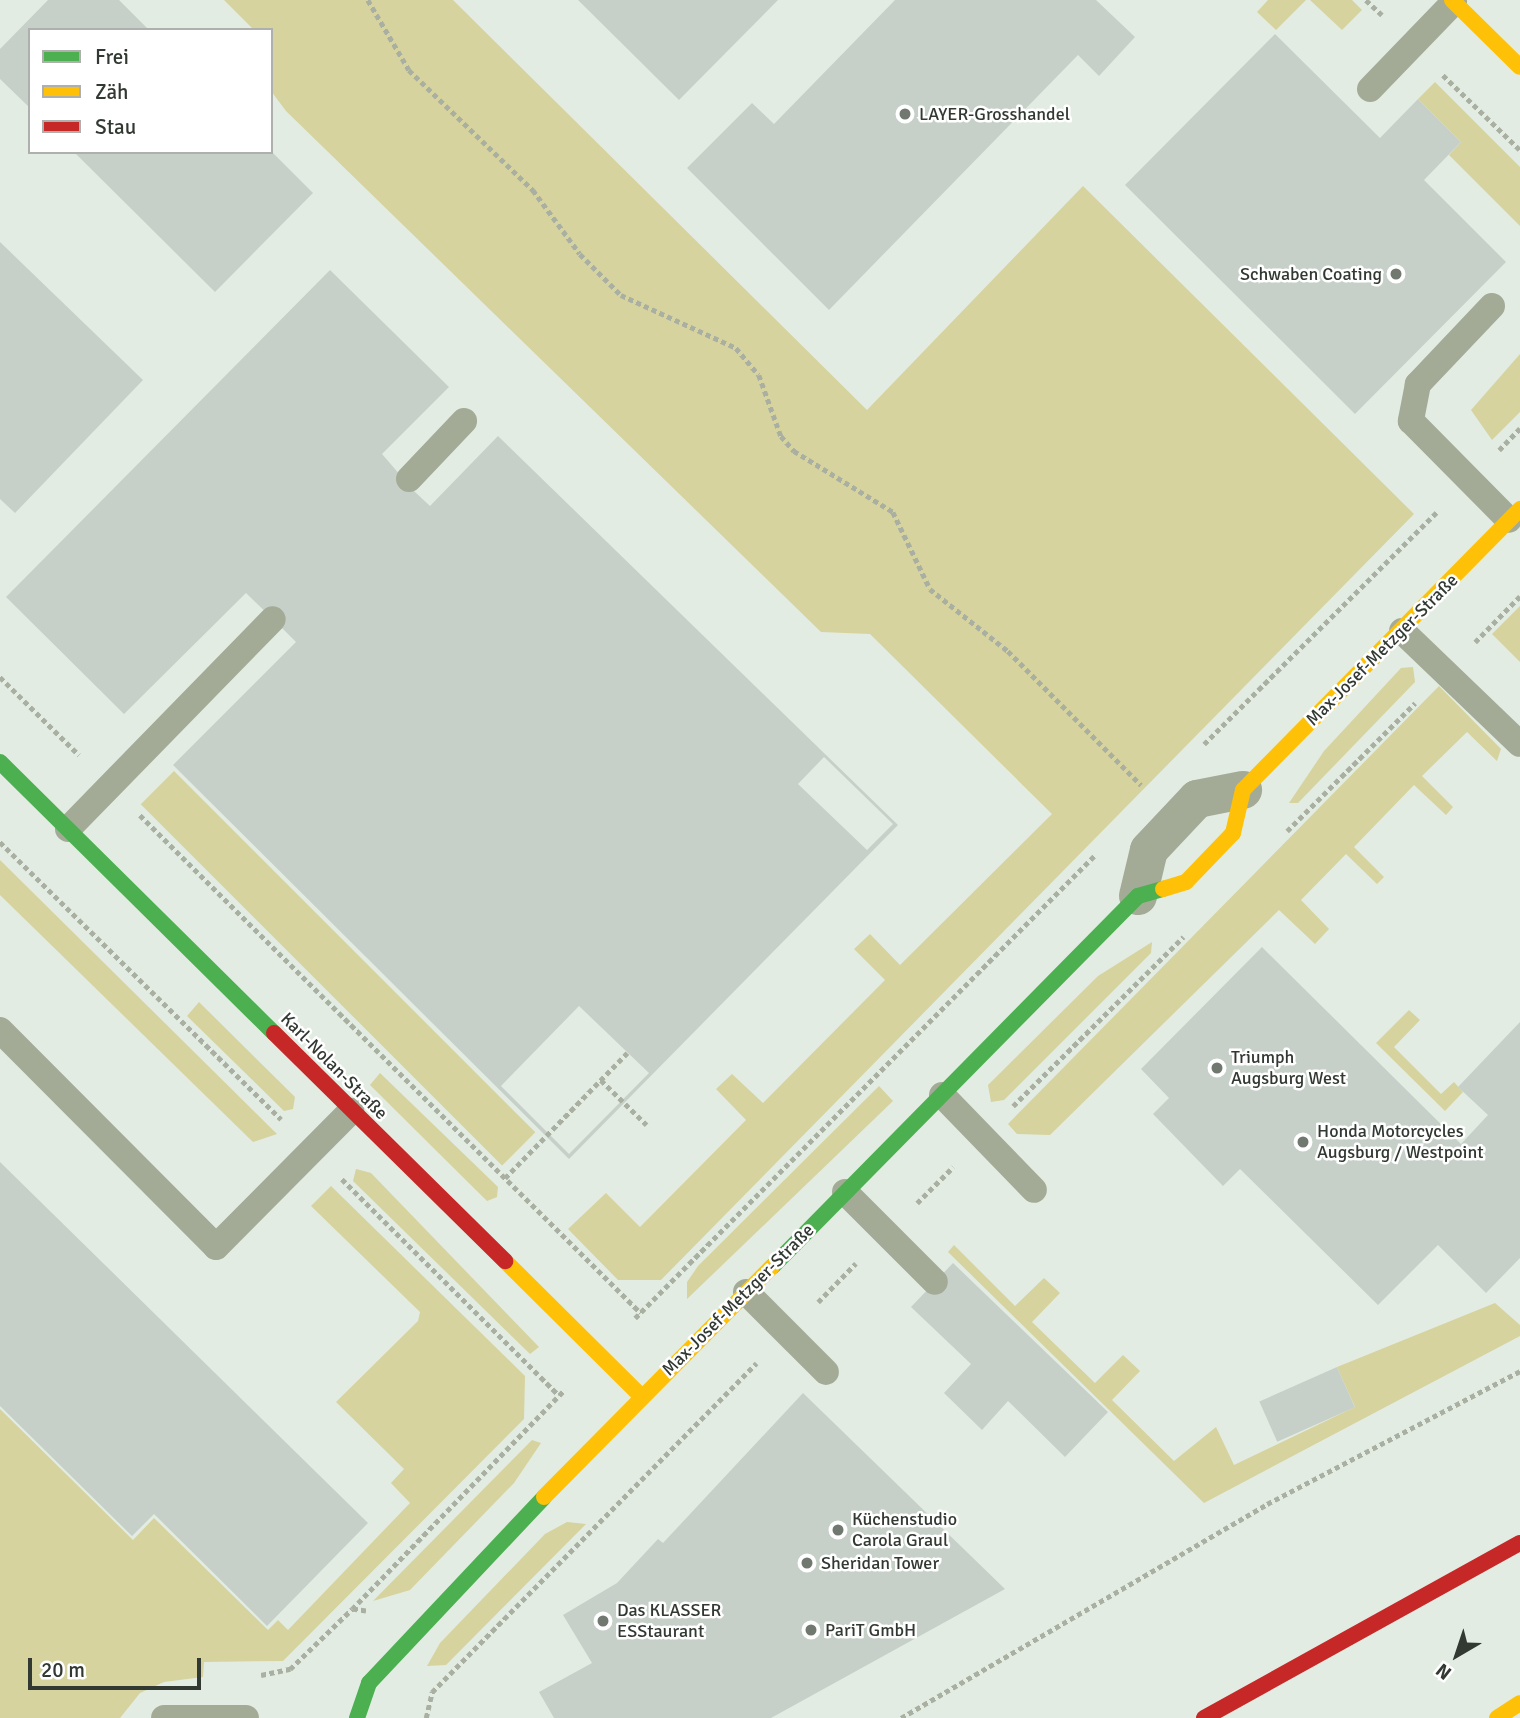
<!DOCTYPE html>
<meta charset="utf-8">
<style>
body{margin:0}
#map{position:relative;width:1520px;height:1718px;overflow:hidden;background:#e2ece2;font-family:Signika,sans-serif}
div>[style]{position:absolute}
.green>*{inset:0;background:#d6d39f;transform-origin:0 0}
.building>*{inset:0;background:#c6d0c9;transform-origin:0 0}
.path>*{height:4.5px;margin-top:-2.25px;transform-origin:0;background:repeating-linear-gradient(90deg,#a9afa1 0 5px,transparent 0 8.5px)}
.lane>*{height:26px;margin:-13px;padding:0 13px;transform-origin:13px;border-radius:13px;background:#a3aa96}
.street>*{height:38px;margin:-19px;padding:0 19px;transform-origin:19px;border-radius:19px;background:#a3aa96}
.fast>*{height:16px;margin:-8px;padding:0 8px;transform-origin:8px;border-radius:8px;background:#4caf50}
.slow>*{height:16px;margin:-8px;padding:0 8px;transform-origin:8px;border-radius:8px;background:#ffc107}
.jam>*{height:16px;margin:-8px;padding:0 8px;transform-origin:8px;border-radius:8px;background:#c62828}
.dots>*{width:19px;height:19px;translate:-50% -50%;box-sizing:border-box;border:4px solid #fff;border-radius:50%}
span{translate:-50% -50%;white-space:nowrap;text-align:center;line-height:1.15;-webkit-text-stroke:5px #fff;paint-order:stroke}
.poi-label{font-size:18px;color:#323932}
.left{translate:0 -50%;text-align:left}
.right{translate:-100% -50%;text-align:right}
.street-label{font-size:18px;color:#323932}
.legend{position:absolute;left:28px;top:28px;width:245px;height:126px;box-sizing:border-box;background:#fff;border:2px solid #adb0ad;margin:0;padding:9px 12px;list-style:none;font-size:21px;color:#323932}
.legend li{display:flex;align-items:center;gap:14px;height:35px}
.legend b{width:35px;border:2px solid #adb0ad}
.north{position:absolute;left:1422px;top:1620px;width:70px;height:70px;-webkit-text-stroke:5px #fff;paint-order:stroke;rotate:219deg;font-size:19px;font-weight:700;line-height:28px;text-align:center;color:#323932}
.north::after{content:'';display:block;margin:auto;width:24px;height:32px;background:#323932;clip-path:polygon(50% 0,100% 100%,50% 72%,0 100%)}
.scale{position:absolute;left:28px;top:1658px;width:173px;height:32px;box-sizing:border-box;border:4px solid #323932;border-top:0;padding-left:9px;font-size:21px;line-height:24px;white-space:nowrap;color:#323932;-webkit-text-stroke:5px #fff;paint-order:stroke}
</style>
<div id="map">
<div class="green">
<i style="clip-path:polygon(224px 0,453px 0,867px 410px,1083px 186px,1414px 514px,661px 1280px,618px 1280px,568px 1229px,606px 1193px,640px 1227px,746px 1120px,716px 1089px,732px 1074px,763px 1103px,885px 980px,854px 949px,870px 934px,900px 965px,1052px 814px,870px 634px,821px 632px,286px 111px,271px 91px,271px 30px,254px 30px)"></i>
<i style="clip-path:polygon(1268px 0,1306px 0,1276px 30px,1257px 12px)"></i>
<i style="clip-path:polygon(1310px 0,1352px 0,1362px 10px,1342px 30px)"></i>
<i style="clip-path:polygon(1435px 82px,1520px 167px,1520px 226px,1449px 155px,1461px 142px,1418px 99px)"></i>
<i style="clip-path:polygon(1520px 354px,1520px 412px,1492px 440px,1471px 410px)"></i>
<i style="clip-path:polygon(1520px 606px,1520px 662px,1492px 634px)"></i>
<i style="clip-path:polygon(1413px 667px,1415px 682px,1298px 803px,1289px 803px,1324px 751px,1401px 668px)"></i>
<i style="clip-path:polygon(1439px 686px,1501px 749px,1497px 761px,1467px 732px,1422px 776px,1453px 807px,1446px 815px,1414px 785px,1354px 847px,1384px 877px,1377px 884px,1346px 854px,1301px 900px,1329px 929px,1315px 944px,1279px 910px,1050px 1135px,1017px 1134px,1008px 1124px)"></i>
<i style="left:174px;top:771px;width:511px;height:47px;rotate:45deg"></i>
<i style="clip-path:polygon(0 860px,277px 1134px,253px 1142px,0 895px)"></i>
<i style="clip-path:polygon(1152px 942px,1151px 953px,1004px 1100px,991px 1102px,988px 1085px,1098px 976px)"></i>
<i style="clip-path:polygon(199px 1002px,295px 1097px,293px 1109px,284px 1111px,187px 1016px)"></i>
<i style="clip-path:polygon(1409px 1010px,1420px 1020px,1394px 1047px,1441px 1094px,1454px 1082px,1463px 1092px,1445px 1111px,1376px 1043px)"></i>
<i style="clip-path:polygon(380px 1073px,498px 1187px,497px 1197px,487px 1201px,370px 1085px)"></i>
<i style="clip-path:polygon(879px 1086px,893px 1101px,687px 1299px,687px 1282px,698px 1266px)"></i>
<i style="clip-path:polygon(356px 1169px,371px 1173px,539px 1347px,530px 1354px,353px 1181px)"></i>
<i style="clip-path:polygon(331px 1186px,525px 1376px,524px 1419px,283px 1661px,204px 1662px,203px 1677px,164px 1682px,140px 1693px,120px 1718px,0 1718px,0 1409px,133px 1540px,154px 1518px,268px 1630px,278px 1620px,288px 1630px,410px 1503px,391px 1483px,404px 1469px,336px 1402px,418px 1321px,420px 1312px,311px 1206px)"></i>
<i style="clip-path:polygon(954px 1245px,1015px 1306px,1044px 1278px,1060px 1293px,1032px 1322px,1095px 1383px,1123px 1355px,1140px 1371px,1112px 1400px,1174px 1461px,1216px 1427px,1234px 1465px,1355px 1407px,1337px 1367px,1495px 1303px,1520px 1325px,1520px 1336px,1204px 1503px,948px 1252px)"></i>
<i style="clip-path:polygon(532px 1440px,541px 1443px,514px 1483px,410px 1590px,373px 1601px)"></i>
<i style="clip-path:polygon(567px 1522px,586px 1524px,446px 1665px,427px 1666px,440px 1643px,545px 1534px)"></i>
</div>
<div class="building">
<i style="clip-path:polygon(48px 0,119px 0,149px 30px,30px 30px,30px 108px,0 79px,0 49px)"></i>
<i style="clip-path:polygon(578px 0,778px 0,679px 100px)"></i>
<i style="clip-path:polygon(895px 0,1096px 0,1135px 37px,1099px 76px,1078px 55px,829px 310px,687px 168px,752px 103px,774px 124px)"></i>
<i style="clip-path:polygon(1275px 34px,1380px 138px,1418px 99px,1461px 142px,1424px 180px,1506px 262px,1355px 414px,1125px 185px)"></i>
<i style="clip-path:polygon(74px 152px,272px 152px,313px 193px,215px 292px)"></i>
<i style="clip-path:polygon(0 242px,143px 380px,15px 513px,0 499px)"></i>
<i style="clip-path:polygon(evenodd,330px 270px,449px 387px,382px 454px,414px 491px,430px 506px,498px 436px,898px 825px,569px 1159px,173px 765px,296px 642px,273px 619px,246px 593px,124px 714px,6px 597px,330px 270px,824px 757px,893px 824px,867px 850px,798px 784px,824px 757px,330px 270px,579px 1006px,649px 1073px,569px 1154px,501px 1086px,579px 1006px)"></i>
<i style="clip-path:polygon(1262px 947px,1461px 1144px,1488px 1115px,1458px 1087px,1520px 1022px,1520px 1258px,1486px 1293px,1438px 1245px,1378px 1305px,1240px 1169px,1223px 1186px,1153px 1114px,1169px 1098px,1141px 1069px)"></i>
<i style="clip-path:polygon(0 1162px,368px 1523px,267px 1626px,154px 1514px,132px 1536px,0 1406px)"></i>
<i style="clip-path:polygon(953px 1263px,1108px 1412px,1065px 1457px,1008px 1401px,982px 1430px,944px 1393px,971px 1364px,911px 1307px)"></i>
<i style="left:1337px;top:1367px;width:44px;height:85px;rotate:66deg"></i>
<i style="clip-path:polygon(803px 1393px,1005px 1589px,771px 1718px,554px 1718px,539px 1692px,592px 1663px,563px 1615px,617px 1583px,658px 1539px,663px 1543px)"></i>
</div>
<div class="path">
<i style="left:368px;top:0;width:81px;rotate:59.6deg"></i>
<i style="left:409px;top:70px;width:173px;rotate:44.1deg"></i>
<i style="left:533px;top:190px;width:79px;rotate:53.7deg"></i>
<i style="left:580px;top:254px;width:58px;rotate:45deg"></i>
<i style="left:621px;top:295px;width:127px;rotate:24.7deg"></i>
<i style="left:736px;top:348px;width:35px;rotate:50deg"></i>
<i style="left:759px;top:375px;width:65px;rotate:70.2deg"></i>
<i style="left:781px;top:436px;width:20px;rotate:49deg"></i>
<i style="left:794px;top:451px;width:116px;rotate:31.6deg"></i>
<i style="left:893px;top:512px;width:85px;rotate:64.3deg"></i>
<i style="left:930px;top:589px;width:100px;rotate:38.5deg"></i>
<i style="left:1008px;top:651px;width:189px;rotate:45.2deg"></i>
<i style="left:1366px;top:0;width:22px;rotate:43deg"></i>
<i style="left:1443px;top:75px;width:107px;rotate:44.2deg"></i>
<i style="left:1499px;top:450px;width:30px;rotate:-46deg"></i>
<i style="left:1475px;top:642px;width:64px;rotate:-45.6deg"></i>
<i style="left:0;top:677px;width:111px;rotate:44.6deg"></i>
<i style="left:1204px;top:744px;width:330px;rotate:-44.9deg"></i>
<i style="left:140px;top:815px;width:706px;rotate:44.83deg"></i>
<i style="left:1287px;top:831px;width:181px;rotate:-45deg"></i>
<i style="left:0;top:842px;width:395px;rotate:44.6deg"></i>
<i style="left:601px;top:1080px;width:64px;rotate:44.4deg"></i>
<i style="left:1013px;top:1106px;width:240px;rotate:-44.8deg"></i>
<i style="left:505px;top:1178px;width:175px;rotate:-45.7deg"></i>
<i style="left:342px;top:1179px;width:306px;rotate:44.9deg"></i>
<i style="left:917px;top:1203px;width:51px;rotate:-45deg"></i>
<i style="left:818px;top:1302px;width:54px;rotate:-45.7deg"></i>
<i style="left:635px;top:1318px;width:653px;rotate:-45.19deg"></i>
<i style="left:366px;top:1611px;width:14px;rotate:-172deg"></i>
<i style="left:352px;top:1609px;width:306px;rotate:-45.9deg"></i>
<i style="left:261px;top:1675px;width:30px;rotate:-12deg"></i>
<i style="left:290px;top:1669px;width:86px;rotate:-44.1deg"></i>
<i style="left:426px;top:1718px;width:27px;rotate:-77deg"></i>
<i style="left:432px;top:1692px;width:462px;rotate:-45.4deg"></i>
<i style="left:901px;top:1718px;width:424px;rotate:-30.3deg"></i>
<i style="left:1267px;top:1504px;width:286px;rotate:-27.7deg"></i>
</div>
<div class="lane">
<i style="left:1370px;top:89px;width:121px;rotate:-46deg"></i>
<i style="left:1492px;top:306px;width:108px;rotate:133.5deg"></i>
<i style="left:1418px;top:384px;width:38px;rotate:101deg"></i>
<i style="left:1411px;top:421px;width:139px;rotate:45.3deg"></i>
<i style="left:409px;top:479px;width:80px;rotate:-46.5deg"></i>
<i style="left:1402px;top:631px;width:163px;rotate:43.8deg"></i>
<i style="left:68px;top:829px;width:293px;rotate:-45.7deg"></i>
<i style="left:0;top:1030px;width:306px;rotate:45.1deg"></i>
<i style="left:216px;top:1247px;width:192px;rotate:-45.2deg"></i>
<i style="left:942px;top:1095px;width:132px;rotate:45.9deg"></i>
<i style="left:845px;top:1192px;width:127px;rotate:45deg"></i>
<i style="left:746px;top:1292px;width:113px;rotate:45deg"></i>
<i style="left:164px;top:1718px;width:82px"></i>
</div>
<div class="street">
<i style="left:1138px;top:896px;width:47px;rotate:-76.6deg"></i>
<i style="left:1149px;top:850px;width:70px;rotate:-46.7deg"></i>
<i style="left:1197px;top:799px;width:47px;rotate:-11.1deg"></i>
</div>
<div class="fast">
<i style="left:0;top:762px;width:385px;rotate:44.7deg"></i>
<i style="left:772px;top:1267px;width:521px;rotate:-45.39deg"></i>
<i style="left:1138px;top:896px;width:26px;rotate:-16deg"></i>
<i style="left:357px;top:1718px;width:37px;rotate:-71deg"></i>
<i style="left:369px;top:1683px;width:255px;rotate:-46.7deg"></i>
</div>
<div class="slow">
<i style="left:1452px;top:0;width:95px;rotate:44.6deg"></i>
<i style="left:1163px;top:889px;width:24px;rotate:-17deg"></i>
<i style="left:1186px;top:882px;width:68px;rotate:-46.2deg"></i>
<i style="left:1233px;top:833px;width:44px;rotate:-76.9deg"></i>
<i style="left:1243px;top:790px;width:395px;rotate:-45.4deg"></i>
<i style="left:505px;top:1261px;width:192px;rotate:44.8deg"></i>
<i style="left:544px;top:1497px;width:324px;rotate:-45.3deg"></i>
<i style="left:1497px;top:1718px;width:27px;rotate:-33deg"></i>
</div>
<div class="jam">
<i style="left:274px;top:1033px;width:325px;rotate:44.6deg"></i>
<i style="left:1204px;top:1718px;width:361px;rotate:-29deg"></i>
</div>
<div class="dots">
<i style="left:905px;top:114px;background:#707870"></i>
<i style="left:1396px;top:274px;background:#707870"></i>
<i style="left:1217px;top:1068px;background:#707870"></i>
<i style="left:1303px;top:1142px;background:#707870"></i>
<i style="left:838px;top:1530px;background:#707870"></i>
<i style="left:807px;top:1563px;background:#707870"></i>
<i style="left:603px;top:1621px;background:#707870"></i>
<i style="left:811px;top:1630px;background:#707870"></i>
</div>
<div class="poi-label">
<span class="left" style="left:919px;top:114px">LAYER-Grosshandel</span>
<span class="right" style="left:1382px;top:274px">Schwaben Coating</span>
<span class="left" style="left:1231px;top:1068px">Triumph<br>Augsburg West</span>
<span class="left" style="left:1317px;top:1142px">Honda Motorcycles<br>Augsburg / Westpoint</span>
<span class="left" style="left:852px;top:1530px">Küchenstudio<br>Carola Graul</span>
<span class="left" style="left:821px;top:1563px">Sheridan Tower</span>
<span class="left" style="left:617px;top:1621px">Das KLASSER<br>ESStaurant</span>
<span class="left" style="left:825px;top:1630px">PariT GmbH</span>
</div>
<div class="street-label">
<span style="left:1382px;top:650px;rotate:-45deg">Max-Josef-Metzger-Straße</span>
<span style="left:334px;top:1066px;rotate:45deg">Karl-Nolan-Straße</span>
<span style="left:738px;top:1300px;rotate:-45deg">Max-Josef-Metzger-Straße</span>
</div>
<ul class="legend">
<li><b style="height:9px;background:#4caf50"></b>Frei</li>
<li><b style="height:9px;background:#ffc107"></b>Zäh</li>
<li><b style="height:9px;background:#c62828"></b>Stau</li>
</ul>
<div class="north">N</div>
<div class="scale">20 m</div>
</div>
